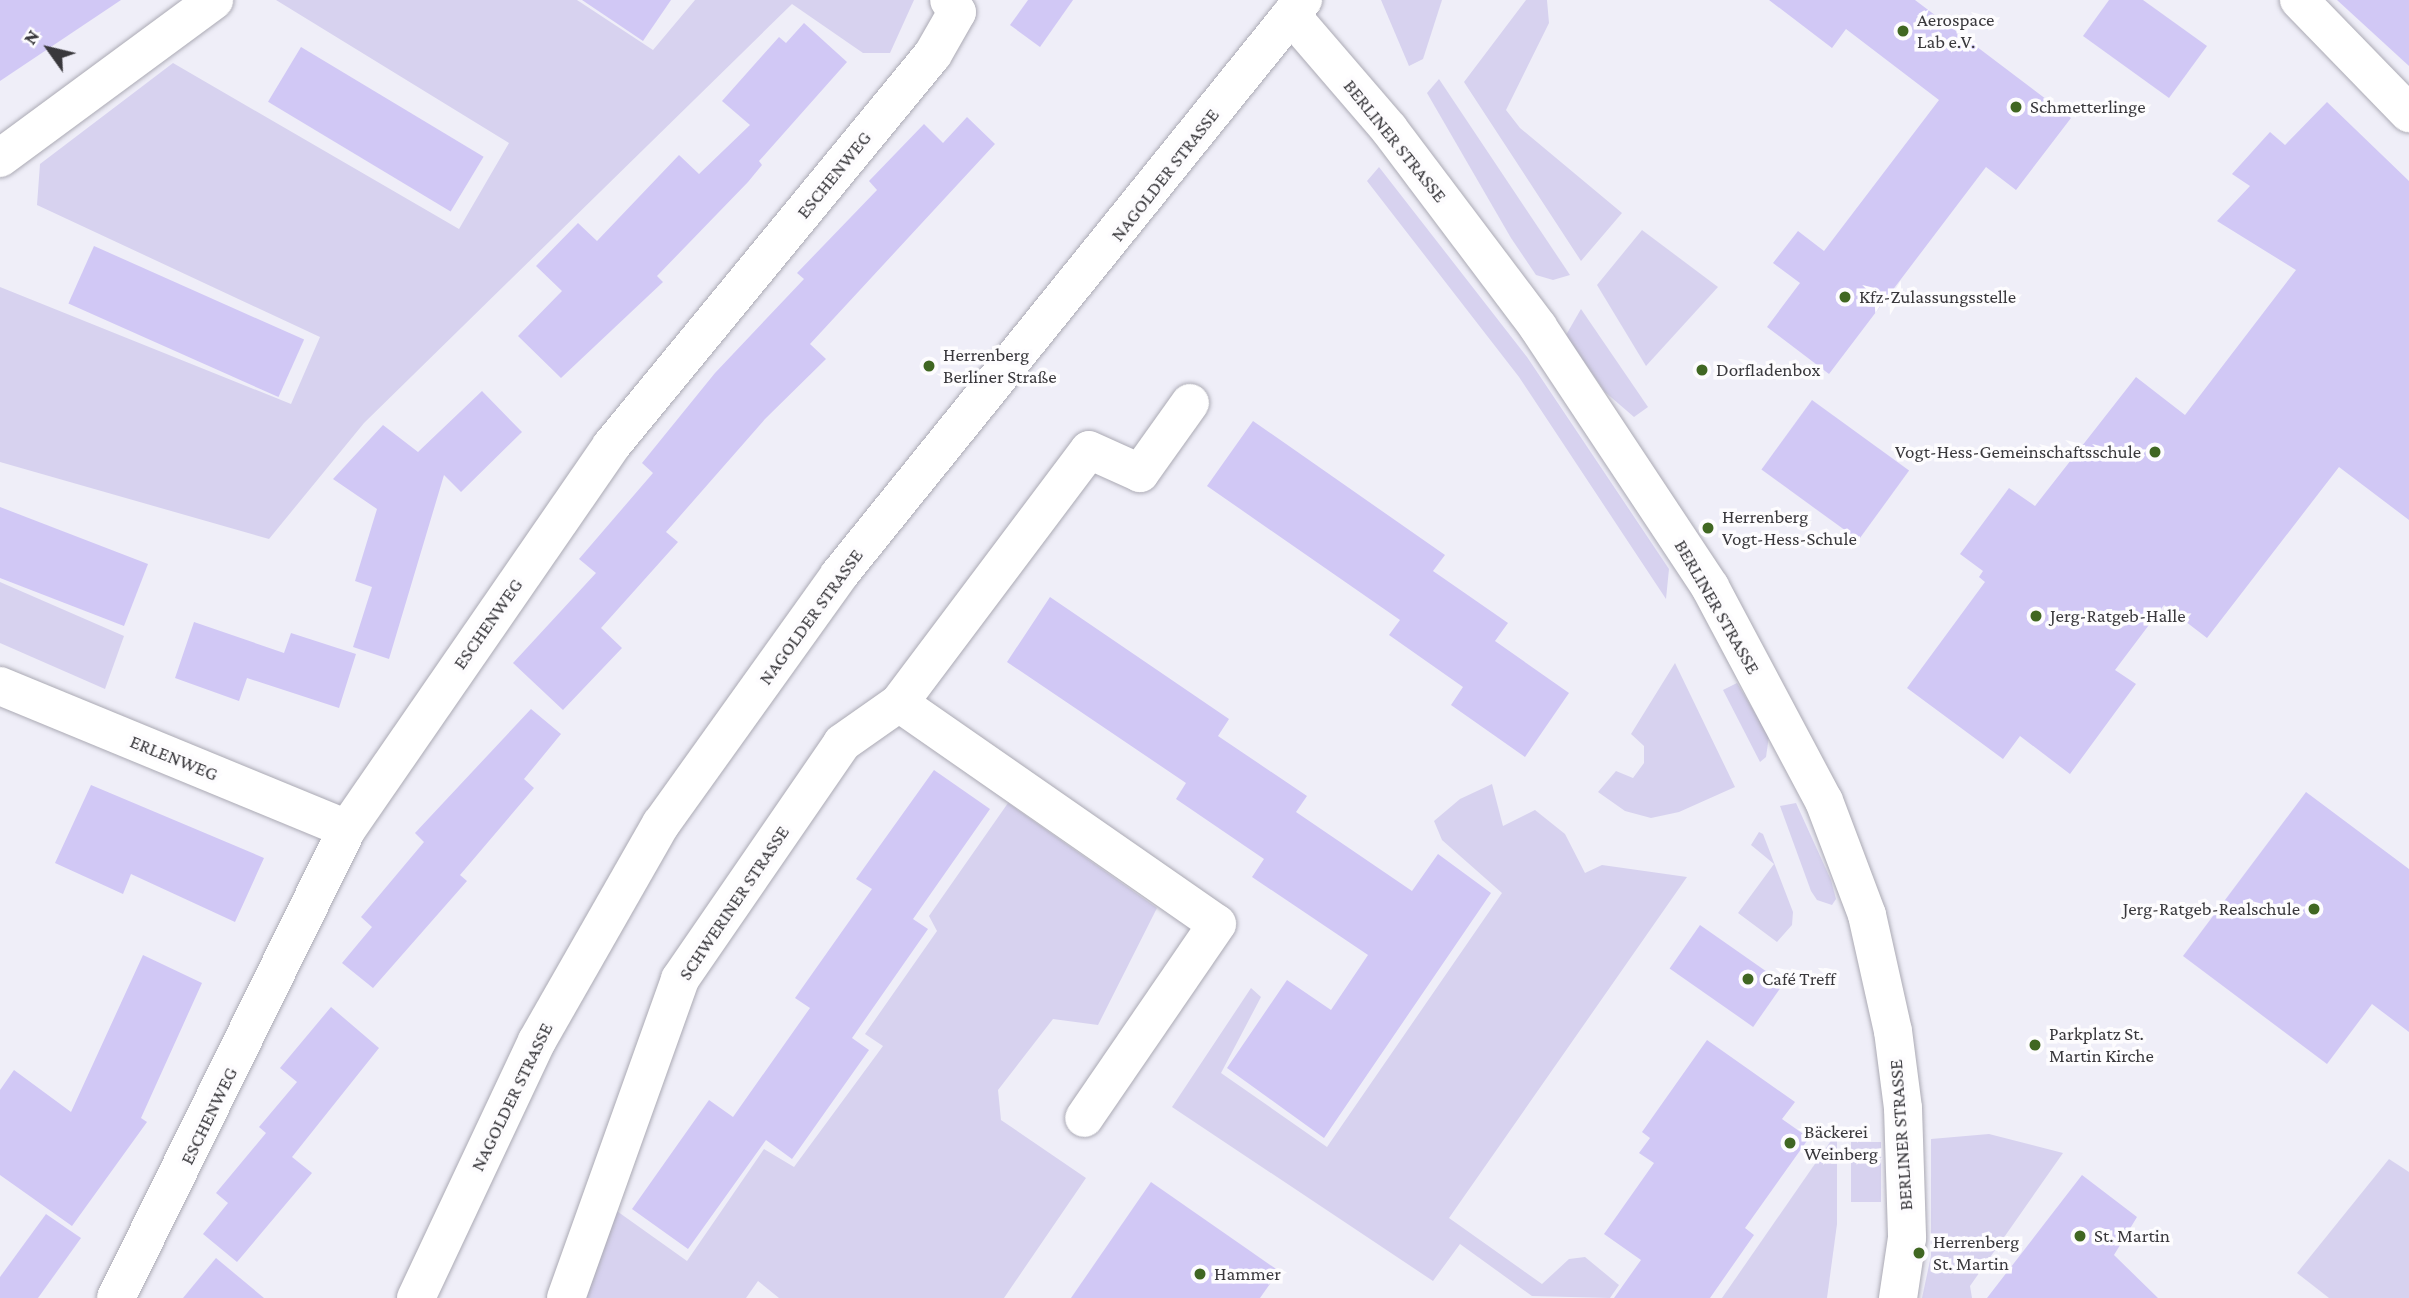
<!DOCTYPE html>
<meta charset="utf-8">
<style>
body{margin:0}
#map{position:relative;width:2409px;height:1298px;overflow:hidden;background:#efeef8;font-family:"Crimson Pro",serif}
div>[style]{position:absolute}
.green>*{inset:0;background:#d7d2ef;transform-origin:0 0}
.building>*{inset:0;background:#d1c8f5;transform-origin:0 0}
.roads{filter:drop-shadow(0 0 2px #abaab4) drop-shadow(0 0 2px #abaab4)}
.minor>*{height:38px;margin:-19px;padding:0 19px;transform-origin:19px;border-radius:19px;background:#fff}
.secondary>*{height:38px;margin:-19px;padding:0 19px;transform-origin:19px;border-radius:19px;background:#fff}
.dots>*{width:19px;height:19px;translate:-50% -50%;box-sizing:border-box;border:4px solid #fdfcfe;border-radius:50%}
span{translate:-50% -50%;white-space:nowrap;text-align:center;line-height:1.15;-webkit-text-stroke:7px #fdfcfe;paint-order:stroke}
.poi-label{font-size:19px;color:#39383c}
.left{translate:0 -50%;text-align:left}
.right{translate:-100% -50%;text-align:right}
.street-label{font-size:19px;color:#39383c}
.north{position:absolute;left:14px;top:14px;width:70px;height:70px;-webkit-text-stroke:5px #fdfcfe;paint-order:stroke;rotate:304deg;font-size:19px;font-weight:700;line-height:28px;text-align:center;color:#39383c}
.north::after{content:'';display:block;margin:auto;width:24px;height:32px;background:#39383c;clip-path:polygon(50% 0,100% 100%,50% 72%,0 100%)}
</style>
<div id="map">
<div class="green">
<i style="clip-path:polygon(276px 0,577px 0,653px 50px,695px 0,914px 0,890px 53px,863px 53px,792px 4px,364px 423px,269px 539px,0 462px,0 287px,291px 404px,320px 337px,37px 205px,40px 164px,173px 63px,459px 229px,509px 143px)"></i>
<i style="clip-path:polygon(1381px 0,1442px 0,1423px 59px,1409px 66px)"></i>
<i style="clip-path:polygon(1526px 0,1547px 0,1549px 23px,1506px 110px,1520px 128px,1622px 213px,1581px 261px,1464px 82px)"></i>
<i style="clip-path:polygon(1439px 79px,1570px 275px,1553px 280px,1536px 275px,1511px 238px,1427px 93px)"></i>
<i style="clip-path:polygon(1379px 167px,1527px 357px,1669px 569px,1666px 599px,1519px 377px,1367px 181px)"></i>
<i style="clip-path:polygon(1642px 230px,1718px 287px,1646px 366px,1597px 285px)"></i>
<i style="clip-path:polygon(1581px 309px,1648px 407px,1634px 417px,1605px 392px,1566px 335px)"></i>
<i style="clip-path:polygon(0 582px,124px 636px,105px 689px,0 643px)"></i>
<i style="clip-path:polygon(1675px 663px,1735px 787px,1679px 812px,1651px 818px,1625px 811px,1598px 792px,1616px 771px,1633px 778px,1644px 763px,1644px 746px,1631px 734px)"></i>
<i style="clip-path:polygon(1737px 683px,1769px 736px,1766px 757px,1760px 762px,1723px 690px)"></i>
<i style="clip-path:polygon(1492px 784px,1503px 826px,1535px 810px,1565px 834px,1585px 873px,1602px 865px,1687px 877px,1449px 1218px,1542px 1284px,1569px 1259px,1585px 1257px,1619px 1285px,1610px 1298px,1532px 1296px,1460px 1244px,1433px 1281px,1172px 1107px,1251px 988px,1261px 997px,1221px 1073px,1327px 1147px,1502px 893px,1442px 840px,1434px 821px,1460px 799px)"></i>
<i style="clip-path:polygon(1008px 803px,1157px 908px,1098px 1025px,1053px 1019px,998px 1090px,1001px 1120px,1086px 1178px,1004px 1298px,779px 1298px,758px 1281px,746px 1298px,583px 1298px,614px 1209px,687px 1261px,764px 1149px,794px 1167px,883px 1046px,865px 1034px,937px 931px,929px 916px)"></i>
<i style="clip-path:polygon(1796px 803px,1831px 880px,1836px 899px,1832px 905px,1817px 900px,1811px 891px,1780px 806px)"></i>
<i style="clip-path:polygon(1759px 832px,1763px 834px,1793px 912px,1792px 925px,1777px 942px,1738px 913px,1774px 864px,1751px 845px)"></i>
<i style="clip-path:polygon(1837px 1132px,1837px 1224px,1827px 1298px,1722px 1298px)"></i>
<i style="clip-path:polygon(1989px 1134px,2063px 1153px,1970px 1286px,1972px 1298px,1922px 1298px,1931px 1256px,1931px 1139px)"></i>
<i style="left:1881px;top:1142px;width:60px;height:30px;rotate:90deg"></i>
<i style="clip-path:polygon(2389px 1159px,2409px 1172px,2409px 1298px,2329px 1298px,2297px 1273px)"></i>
</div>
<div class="building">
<i style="clip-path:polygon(0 0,121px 0,0 81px)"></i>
<i style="clip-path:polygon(582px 0,671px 0,643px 41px)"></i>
<i style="clip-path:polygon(1028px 0,1073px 0,1040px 47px,1010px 25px)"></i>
<i style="clip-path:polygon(1769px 0,1915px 0,2071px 118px,2016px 190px,1986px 167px,1829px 374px,1767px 327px,1800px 283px,1773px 263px,1798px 231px,1824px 251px,1939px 100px,1846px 29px,1832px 48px)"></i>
<i style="clip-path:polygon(2109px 0,2143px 0,2207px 46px,2169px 98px,2083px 36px)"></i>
<i style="clip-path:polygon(2337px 0,2409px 0,2409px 66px)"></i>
<i style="clip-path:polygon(804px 23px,847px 62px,759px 161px,762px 165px,748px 182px,657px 276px,663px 282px,561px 378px,518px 336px,562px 291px,536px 266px,578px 223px,597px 241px,679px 155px,699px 174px,750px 125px,722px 101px,779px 37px,786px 43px)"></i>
<i style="left:301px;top:47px;width:213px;height:64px;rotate:31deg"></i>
<i style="clip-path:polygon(2327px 102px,2409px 181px,2409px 520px,2339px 467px,2207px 638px,2164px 605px,2115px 670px,2136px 684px,2070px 774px,2020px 736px,2003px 759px,1907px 688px,1985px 582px,1979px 577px,1983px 571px,1960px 554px,2009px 488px,2035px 506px,2136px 377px,2185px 415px,2296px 270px,2217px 221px,2250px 186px,2232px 174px,2270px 132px,2285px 145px)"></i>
<i style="clip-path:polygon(967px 117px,995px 144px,810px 344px,826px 359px,765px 419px,666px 532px,678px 542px,601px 628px,622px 648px,563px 710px,513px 663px,596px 573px,579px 559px,653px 473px,642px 463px,715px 373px,804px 279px,797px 273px,877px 190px,869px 181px,924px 124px,943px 143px)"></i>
<i style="left:94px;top:246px;width:230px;height:63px;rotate:24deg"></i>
<i style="clip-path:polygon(482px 391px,522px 432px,461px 492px,444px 475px,389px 659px,353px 647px,372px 587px,355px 581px,377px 509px,333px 479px,383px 425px,418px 452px)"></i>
<i style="left:1812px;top:400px;width:120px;height:86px;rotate:36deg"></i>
<i style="clip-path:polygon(1253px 421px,1445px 555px,1433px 571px,1508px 623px,1495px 641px,1569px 693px,1525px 757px,1451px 705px,1463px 687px,1389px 635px,1400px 620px,1207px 486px)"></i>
<i style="clip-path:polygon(0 507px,148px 564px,124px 626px,0 578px)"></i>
<i style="clip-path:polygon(1050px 597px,1229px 719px,1218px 736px,1307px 796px,1296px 812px,1412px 891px,1438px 854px,1491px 893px,1324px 1138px,1227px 1068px,1287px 980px,1331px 1010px,1368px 955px,1252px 877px,1264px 859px,1176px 799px,1186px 783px,1007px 662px)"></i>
<i style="clip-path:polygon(194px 622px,284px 653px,291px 633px,356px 654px,339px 708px,247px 678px,239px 701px,175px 678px)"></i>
<i style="clip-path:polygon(531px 709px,561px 734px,524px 779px,534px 788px,460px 875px,467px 881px,373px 988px,342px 963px,372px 927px,361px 917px,424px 842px,415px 833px)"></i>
<i style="clip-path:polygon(934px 770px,990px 809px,913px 919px,928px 929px,852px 1038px,869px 1050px,792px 1159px,766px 1140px,688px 1249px,632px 1209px,709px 1100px,733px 1117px,810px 1008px,795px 998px,872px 889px,856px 879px)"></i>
<i style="clip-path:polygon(91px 785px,264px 858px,235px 922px,131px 874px,123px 894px,55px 863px)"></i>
<i style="clip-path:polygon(2306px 792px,2409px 869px,2409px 1032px,2372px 1004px,2327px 1064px,2183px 956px)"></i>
<i style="left:1700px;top:925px;width:102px;height:53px;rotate:35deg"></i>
<i style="clip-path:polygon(143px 955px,202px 983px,141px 1118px,147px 1122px,72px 1226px,0 1175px,0 1090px,14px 1070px,71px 1112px)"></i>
<i style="clip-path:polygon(331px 1007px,379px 1048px,292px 1157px,312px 1173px,237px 1262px,203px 1234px,228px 1203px,216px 1193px,266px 1133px,259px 1127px,297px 1082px,280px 1068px)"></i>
<i style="clip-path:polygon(1707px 1040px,1795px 1102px,1782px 1119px,1809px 1138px,1745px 1228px,1754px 1235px,1710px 1298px,1614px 1298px,1641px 1260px,1604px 1234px,1654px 1163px,1639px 1153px,1650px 1138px,1642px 1132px)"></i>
<i style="clip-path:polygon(2082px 1175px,2137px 1217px,2114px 1255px,2158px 1298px,1987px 1298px)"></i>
<i style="clip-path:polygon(1151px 1182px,1279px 1271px,1260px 1298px,1071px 1298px)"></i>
<i style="clip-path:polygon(46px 1214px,81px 1238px,38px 1298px,0 1298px,0 1277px)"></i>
<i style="clip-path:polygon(216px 1258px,264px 1298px,183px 1298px)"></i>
</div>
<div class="roads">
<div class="minor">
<i style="left:2299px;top:0;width:158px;rotate:45.8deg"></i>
<i style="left:1291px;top:15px;width:150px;rotate:49.3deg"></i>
<i style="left:1389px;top:129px;width:248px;rotate:53deg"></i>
<i style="left:1538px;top:327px;width:312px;rotate:56.5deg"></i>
<i style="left:1710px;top:587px;width:242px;rotate:62deg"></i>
<i style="left:1824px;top:801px;width:122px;rotate:69.3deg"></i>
<i style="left:1867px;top:915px;width:119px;rotate:77.4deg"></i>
<i style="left:1893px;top:1031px;width:78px;rotate:82.6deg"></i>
<i style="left:1903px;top:1108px;width:130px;rotate:88.2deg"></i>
<i style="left:1907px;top:1238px;width:61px;rotate:98.5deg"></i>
<i style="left:0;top:158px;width:266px;rotate:-36.4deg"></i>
<i style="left:0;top:686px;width:375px;rotate:22.4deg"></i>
<i style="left:899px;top:703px;width:316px;rotate:-53.1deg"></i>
<i style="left:1089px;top:450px;width:56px;rotate:24.3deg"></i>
<i style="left:1140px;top:473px;width:86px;rotate:-54.5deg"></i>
<i style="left:116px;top:1298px;width:523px;rotate:-63.78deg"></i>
<i style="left:347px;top:829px;width:465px;rotate:-55.4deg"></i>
<i style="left:611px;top:446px;width:507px;rotate:-50.6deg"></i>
<i style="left:933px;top:54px;width:48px;rotate:-60.3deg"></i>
<i style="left:957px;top:12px;width:14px;rotate:-124deg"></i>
<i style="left:566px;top:1298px;width:339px;rotate:-70.3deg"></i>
<i style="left:680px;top:979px;width:286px;rotate:-55.5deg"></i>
<i style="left:842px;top:743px;width:70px;rotate:-35.1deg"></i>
<i style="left:899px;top:703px;width:387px;rotate:34.8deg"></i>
<i style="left:1217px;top:924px;width:235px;rotate:124.4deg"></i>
</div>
<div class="secondary">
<i style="left:416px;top:1298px;width:284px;rotate:-64.8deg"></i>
<i style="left:537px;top:1041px;width:250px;rotate:-60.3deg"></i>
<i style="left:661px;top:824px;width:306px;rotate:-54.4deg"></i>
<i style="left:839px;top:575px;width:739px;rotate:-51.1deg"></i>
</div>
</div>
<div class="dots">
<i style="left:1903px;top:31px;background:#406722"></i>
<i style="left:2016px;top:107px;background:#406722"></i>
<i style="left:1845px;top:297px;background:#406722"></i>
<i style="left:929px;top:366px;background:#406722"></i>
<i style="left:1702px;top:370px;background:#406722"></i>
<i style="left:2155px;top:452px;background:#406722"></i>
<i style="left:1708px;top:528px;background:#406722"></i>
<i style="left:2036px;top:616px;background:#406722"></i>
<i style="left:2314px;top:909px;background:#406722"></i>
<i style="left:1748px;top:979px;background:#406722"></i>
<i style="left:2035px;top:1045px;background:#406722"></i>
<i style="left:1790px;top:1143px;background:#406722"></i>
<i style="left:2080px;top:1236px;background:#406722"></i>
<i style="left:1919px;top:1253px;background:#406722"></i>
<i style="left:1200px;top:1274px;background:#406722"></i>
</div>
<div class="poi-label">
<span class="left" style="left:1917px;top:31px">Aerospace<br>Lab e.V.</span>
<span class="left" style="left:2030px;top:107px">Schmetterlinge</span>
<span class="left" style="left:1859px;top:297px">Kfz-Zulassungsstelle</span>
<span class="left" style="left:943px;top:366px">Herrenberg<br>Berliner Straße</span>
<span class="left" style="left:1716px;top:370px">Dorfladenbox</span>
<span class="right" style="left:2141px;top:452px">Vogt-Hess-Gemeinschaftsschule</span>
<span class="left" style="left:1722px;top:528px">Herrenberg<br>Vogt-Hess-Schule</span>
<span class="left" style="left:2050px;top:616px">Jerg-Ratgeb-Halle</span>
<span class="right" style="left:2300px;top:909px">Jerg-Ratgeb-Realschule</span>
<span class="left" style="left:1762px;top:979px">Café Treff</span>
<span class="left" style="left:2049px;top:1045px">Parkplatz St.<br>Martin Kirche</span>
<span class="left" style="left:1804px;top:1143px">Bäckerei<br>Weinberg</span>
<span class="left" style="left:2094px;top:1236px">St. Martin</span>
<span class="left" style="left:1933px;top:1253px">Herrenberg<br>St. Martin</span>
<span class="left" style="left:1214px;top:1274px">Hammer</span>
</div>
<div class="street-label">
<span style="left:1395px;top:141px;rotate:51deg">BERLINER STRASSE</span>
<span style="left:834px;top:175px;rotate:-51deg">ESCHENWEG</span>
<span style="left:1165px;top:175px;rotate:-52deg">NAGOLDER STRASSE</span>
<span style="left:1717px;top:607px;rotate:60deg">BERLINER STRASSE</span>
<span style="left:811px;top:617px;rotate:-54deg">NAGOLDER STRASSE</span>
<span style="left:488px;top:624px;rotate:-55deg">ESCHENWEG</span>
<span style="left:174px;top:758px;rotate:22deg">ERLENWEG</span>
<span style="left:734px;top:903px;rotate:-56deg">SCHWERINER STRASSE</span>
<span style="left:512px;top:1097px;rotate:-64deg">NAGOLDER STRASSE</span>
<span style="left:209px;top:1116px;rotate:-64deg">ESCHENWEG</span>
<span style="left:1901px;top:1135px;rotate:-94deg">BERLINER STRASSE</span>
</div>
<div class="north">N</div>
</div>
